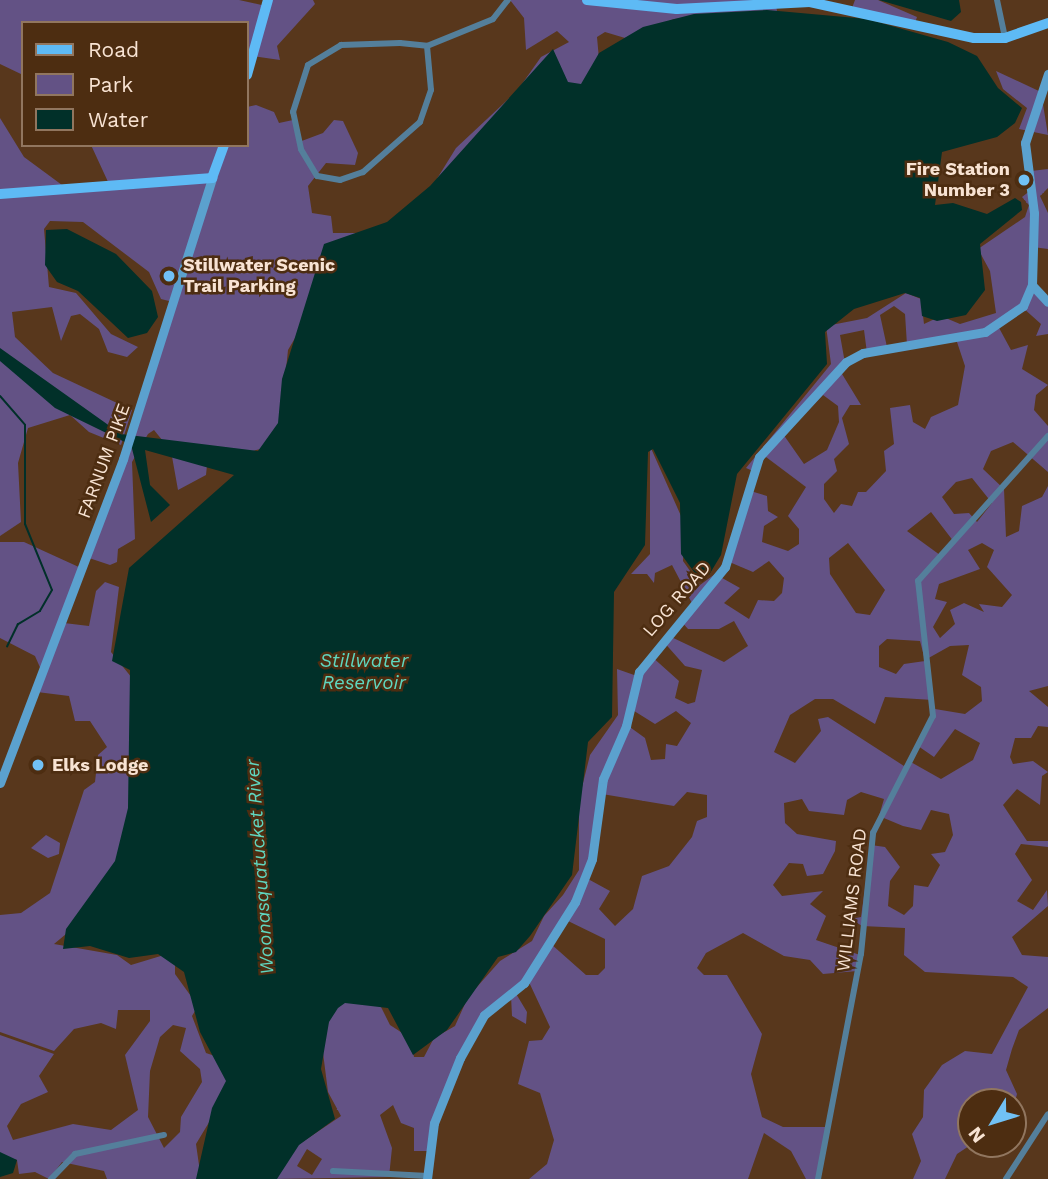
<!DOCTYPE html>
<style>
body{margin:0}
#map{position:relative;width:1048px;height:1179px;overflow:hidden;background:#58371c;font-family:"Work Sans",sans-serif}
div>[style]{position:absolute}
.green>*{inset:0;background:#635285}
.water>*{inset:0;background:#013029}
.stream>*{height:2px;margin:-1px;padding:0 1px;transform-origin:1px;border-radius:1px;background:#013029}
.street>*{height:6px;margin:-3px;padding:0 3px;transform-origin:3px;border-radius:3px;background:#547f9b}
.secondary>*{height:9px;margin:-4.5px;padding:0 4.5px;transform-origin:4.5px;border-radius:4.5px;background:#5ba1ce}
.primary>*{height:10px;margin:-5px;padding:0 5px;transform-origin:5px;border-radius:5px;background:#5ebaf5}
.dots>*{width:19px;height:19px;translate:-50% -50%;box-sizing:border-box;border:4px solid #4d2d11;border-radius:50%}
span{translate:-50% -50%;white-space:nowrap;text-align:center;line-height:1.15;-webkit-text-stroke:5px #4d2d11;paint-order:stroke}
.poi-label{font-size:18px;color:#f8e3d3;font-weight:700}
.right{translate:-100% -50%;text-align:right}
.left{translate:0 -50%;text-align:left}
.street-label{font-size:18px;color:#f8e3d3}
.water-label{font-size:19px;color:#5fd7c0;font-style:italic}
.legend{position:absolute;left:21px;top:21px;width:228px;height:126px;box-sizing:border-box;background:#4d2d11;border:2px solid #91765f;margin:0;padding:9px 12px;list-style:none;font-size:21px;color:#f8e3d3}
.legend li{display:flex;align-items:center;gap:14px;height:35px}
.legend b{width:35px;border:2px solid #91765f}
.north{position:absolute;left:957px;top:1088px;width:70px;height:70px;box-sizing:border-box;background:#4d2d11;border:2px solid #91765f;border-radius:50%;rotate:232deg;font-size:19px;font-weight:700;line-height:28px;text-align:center;color:#f8e3d3}
.north::after{content:'';display:block;margin:auto;width:24px;height:32px;background:#71c1f5;clip-path:polygon(50% 0,100% 100%,50% 72%,0 100%)}
</style>
<div id="map">
<div class="green">
<i style="clip-path:polygon(0 0,239px 0,266px 6px,269px 0,313px 0,315px 4px,277px 46px,280px 60px,253px 56px,247px 73px,247px 23px,23px 23px,23px 75px,0 64px)"></i>
<i style="clip-path:polygon(510px 0,775px 0,777px 11px,674px 19px,625px 38px,605px 32px,597px 37px,599px 59px,585px 88px,569px 84px,548px 61px,430px 190px,456px 148px,517px 91px,541px 57px,569px 42px,557px 31px,526px 50px,524px 18px)"></i>
<i style="clip-path:polygon(855px 0,878px 0,917px 17px,915px 23px,852px 8px)"></i>
<i style="clip-path:polygon(996px 71px,1041px 92px,1048px 135px,1019px 129px,1027px 108px,1003px 89px)"></i>
<i style="clip-path:polygon(256px 105px,274px 112px,279px 123px,293px 120px,299px 142px,323px 133px,334px 120px,343px 121px,358px 153px,355px 165px,326px 163px,308px 186px,312px 213px,331px 216px,333px 233px,357px 233px,288px 350px,285px 379px,295px 403px,265px 448px,244px 453px,209px 446px,206px 475px,178px 490px,171px 451px,154px 430px,148px 434px,132px 462px,135px 539px,118px 549px,117px 562px,110px 565px,86px 557px,173px 302px,161px 299px,149px 272px,83px 222px,50px 221px,44px 229px,49px 287px,76px 293px,111px 334px,138px 347px,127px 357px,108px 352px,99px 329px,80px 314px,71px 316px,61px 341px,52px 307px,12px 312px,15px 337px,53px 373px,132px 410px,121px 445px,89px 432px,70px 415px,28px 428px,18px 463px,21px 522px,0 536px,0 118px,24px 157px,62px 185px,109px 184px,91px 145px,247px 145px,247px 107px)"></i>
<i style="clip-path:polygon(evenodd,1048px 169px,1048px 188px,1040px 196px,1048px 213px,1048px 249px,1033px 247px,1031px 286px,1048px 303px,1048px 334px,1036px 336px,1041px 324px,1022px 307px,998px 326px,1011px 350px,1028px 345px,1022px 369px,1048px 385px,1036px 395px,1034px 410px,1048px 426px,1048px 472px,1013px 442px,991px 451px,983px 469px,1004px 489px,1006px 537px,1019px 531px,1022px 506px,1042px 497px,1048px 486px,1048px 686px,1029px 691px,1048px 707px,1048px 727px,1038px 726px,1031px 738px,1015px 738px,1010px 757px,1013px 764px,1033px 761px,1048px 772px,1042px 776px,1040px 805px,1017px 789px,1003px 805px,1027px 841px,1048px 841px,1048px 847px,1021px 844px,1015px 854px,1032px 880px,1017px 901px,1033px 910px,1047px 890px,1048px 906px,1012px 937px,1022px 955px,1048px 957px,1048px 1008px,1019px 1030px,1012px 1049px,1006px 1070px,1017px 1094px,1013px 1109px,1013px 1102px,971px 1102px,972px 1144px,957px 1154px,945px 1179px,913px 1179px,921px 1161px,912px 1134px,923px 1117px,924px 1090px,942px 1065px,965px 1051px,992px 1054px,1028px 987px,1013px 977px,925px 972px,904px 955px,905px 928px,862px 926px,851px 919px,861px 917px,871px 845px,885px 847px,900px 867px,890px 881px,888px 906px,904px 915px,913px 906px,914px 885px,928px 887px,940px 865px,931px 854px,945px 852px,953px 835px,949px 814px,931px 810px,921px 830px,903px 826px,879px 816px,884px 799px,861px 792px,847px 800px,844px 815px,809px 811px,802px 799px,784px 803px,785px 823px,797px 834px,836px 841px,835px 851px,823px 874px,807px 876px,803px 864px,789px 863px,773px 885px,782px 896px,823px 891px,810px 904px,826px 916px,816px 940px,860px 955px,857px 971px,823px 974px,810px 960px,784px 956px,743px 933px,706px 953px,697px 968px,704px 975px,727px 975px,762px 1034px,751px 1074px,762px 1117px,783px 1127px,826px 1127px,817px 1179px,806px 1179px,791px 1151px,764px 1133px,748px 1179px,529px 1179px,547px 1164px,554px 1140px,540px 1093px,518px 1084px,529px 1041px,542px 1040px,550px 1027px,528px 980px,515px 992px,527px 1012px,526px 1024px,512px 1016px,511px 996px,485px 1016px,446px 1090px,431px 1151px,414px 1151px,414px 1128px,401px 1123px,393px 1105px,380px 1115px,392px 1148px,389px 1177px,273px 1179px,280px 1157px,341px 1116px,328px 1092px,322px 1045px,334px 1003px,378px 1001px,390px 1025px,410px 1038px,414px 1057px,424px 1057px,434px 1038px,455px 1026px,468px 997px,500px 961px,532px 941px,544px 916px,563px 895px,579px 870px,579px 799px,590px 755px,618px 715px,617px 669px,637px 676px,650px 655px,679px 681px,675px 698px,688px 704px,695px 702px,702px 670px,685px 666px,662px 640px,667px 635px,724px 662px,748px 646px,734px 621px,719px 629px,688px 629px,680px 620px,693px 605px,672px 565px,655px 573px,654px 583px,647px 574px,631px 574px,650px 554px,650px 446px,685px 525px,683px 561px,700px 585px,715px 574px,740px 588px,724px 603px,749px 619px,758px 600px,774px 601px,782px 593px,784px 578px,769px 561px,753px 572px,727px 561px,747px 490px,767px 496px,768px 511px,778px 517px,764px 526px,762px 542px,788px 551px,799px 544px,799px 529px,788px 516px,806px 487px,762px 454px,753px 471px,746px 468px,831px 364px,826px 326px,867px 318px,906px 293px,921px 299px,924px 324px,941px 316px,960px 324px,996px 313px,990px 271px,978px 249px,1025px 217px,1029px 205px,1022px 197px,1031px 190px,1031px 171px,1048px 169px,894px 306px,905px 314px,907px 345px,956px 339px,965px 366px,958px 405px,931px 417px,925px 429px,913px 422px,910px 405px,890px 408px,894px 444px,884px 451px,886px 471px,866px 492px,858px 492px,852px 506px,841px 504px,834px 513px,824px 499px,824px 484px,837px 471px,834px 459px,849px 444px,842px 418px,850px 405px,861px 405px,839px 369px,845px 363px,840px 335px,864px 330px,867px 353px,887px 347px,880px 315px,894px 306px,1048px 169px,823px 395px,838px 406px,839px 422px,827px 450px,804px 464px,783px 434px,823px 395px,1048px 169px,972px 478px,992px 503px,977px 522px,969px 513px,954px 514px,942px 497px,956px 482px,972px 478px,1048px 169px,931px 512px,954px 542px,940px 555px,907px 531px,931px 512px,1048px 169px,848px 543px,885px 590px,870px 615px,856px 613px,830px 574px,829px 558px,848px 543px,1048px 169px,982px 543px,994px 550px,987px 567px,1012px 595px,1002px 607px,979px 604px,984px 612px,964px 603px,950px 610px,955px 624px,940px 638px,933px 627px,947px 602px,935px 599px,939px 584px,980px 569px,968px 550px,982px 543px,1048px 169px,887px 639px,920px 641px,925px 660px,950px 646px,969px 645px,962px 675px,981px 687px,982px 701px,965px 714px,935px 709px,918px 746px,934px 757px,955px 729px,980px 743px,973px 760px,941px 779px,909px 761px,904px 766px,828px 717px,818px 719px,821px 731px,795px 763px,774px 752px,790px 715px,815px 699px,833px 699px,875px 724px,885px 697px,933px 700px,925px 661px,904px 664px,896px 674px,879px 667px,879px 646px,887px 639px,1048px 169px,631px 709px,655px 724px,676px 711px,691px 723px,677px 746px,666px 744px,665px 759px,651px 760px,645px 738px,627px 725px,631px 709px,1048px 169px,687px 792px,707px 795px,707px 817px,697px 821px,692px 837px,669px 866px,642px 876px,633px 909px,615px 926px,599px 909px,610px 891px,588px 879px,602px 794px,674px 806px,687px 792px,1048px 169px,566px 920px,605px 939px,605px 968px,598px 975px,586px 975px,551px 944px,566px 920px,1048px 169px,307px 1149px,322px 1159px,312px 1175px,297px 1166px,307px 1149px)"></i>
<i style="clip-path:polygon(0 542px,24px 542px,81px 568px,42px 672px,35px 656px,0 638px)"></i>
<i style="clip-path:polygon(evenodd,105px 582px,119px 587px,111px 652px,132px 678px,137px 766px,120px 852px,90px 914px,54px 944px,117px 955px,131px 965px,164px 955px,175px 962px,175px 974px,198px 1006px,192px 1016px,206px 1053px,221px 1058px,229px 1089px,196px 1144px,201px 1179px,107px 1179px,104px 1171px,62px 1162px,49px 1179px,35px 1172px,19px 1174px,17px 1160px,0 1155px,0 1035px,54px 1054px,39px 1076px,48px 1092px,21px 1104px,7px 1126px,13px 1140px,73px 1124px,111px 1130px,138px 1110px,125px 1055px,150px 1021px,150px 1010px,118px 1010px,116px 1029px,101px 1023px,74px 1029px,54px 1051px,0 1032px,0 915px,21px 913px,50px 893px,84px 790px,95px 782px,98px 755px,107px 747px,90px 721px,75px 721px,69px 696px,37px 692px,64px 623px,89px 626px,96px 591px,105px 582px,173px 1025px,186px 1028px,180px 1051px,200px 1069px,202px 1082px,181px 1117px,180px 1132px,164px 1148px,148px 1117px,150px 1071px,160px 1037px,173px 1025px)"></i>
<i style="clip-path:polygon(46px 835px,60px 843px,59px 854px,48px 858px,31px 848px)"></i>
</div>
<div class="water">
<i style="clip-path:polygon(879px 0,959px 0,961px 12px,951px 21px)"></i>
<i style="clip-path:polygon(767px 10px,867px 19px,948px 42px,977px 56px,998px 88px,1022px 108px,1015px 123px,997px 137px,942px 152px,935px 205px,953px 203px,987px 214px,1015px 198px,1021px 202px,1022px 210px,980px 244px,985px 290px,966px 315px,937px 321px,922px 316px,920px 298px,905px 293px,854px 309px,825px 332px,827px 364px,737px 474px,721px 555px,709px 575px,697px 576px,681px 554px,680px 503px,653px 449px,648px 452px,645px 545px,614px 592px,612px 717px,588px 742px,572px 875px,530px 936px,516px 952px,498px 957px,447px 1030px,413px 1055px,388px 1008px,345px 1003px,338px 1008px,329px 1022px,321px 1069px,335px 1119px,299px 1145px,277px 1179px,196px 1179px,212px 1108px,226px 1081px,200px 1032px,184px 972px,158px 954px,129px 958px,90px 946px,63px 949px,66px 929px,115px 861px,128px 808px,130px 670px,112px 661px,129px 568px,234px 475px,145px 450px,150px 485px,170px 505px,151px 522px,131px 445px,55px 408px,0 361px,0 348px,121px 434px,258px 451px,278px 423px,282px 379px,324px 244px,387px 222px,430px 186px,553px 49px,568px 82px,581px 84px,599px 53px,643px 27px,694px 14px)"></i>
<i style="clip-path:polygon(67px 229px,116px 254px,152px 291px,158px 317px,147px 333px,128px 338px,78px 291px,57px 282px,45px 265px,46px 230px)"></i>
<i style="clip-path:polygon(0 1152px,17px 1160px,13px 1173px,0 1177px)"></i>
</div>
<div class="stream">
<i style="left:0;top:396px;width:38px;rotate:49deg"></i>
<i style="left:25px;top:425px;width:99px;rotate:90deg"></i>
<i style="left:25px;top:524px;width:71px;rotate:67.8deg"></i>
<i style="left:52px;top:590px;width:24px;rotate:120deg"></i>
<i style="left:40px;top:611px;width:26px;rotate:149deg"></i>
<i style="left:18px;top:624px;width:25px;rotate:116deg"></i>
</div>
<div class="street">
<i style="left:997px;top:0;width:39px;rotate:78deg"></i>
<i style="left:400px;top:43px;width:27px;rotate:6deg"></i>
<i style="left:427px;top:46px;width:44px;rotate:84.8deg"></i>
<i style="left:431px;top:90px;width:34px;rotate:109deg"></i>
<i style="left:420px;top:122px;width:76px;rotate:138.7deg"></i>
<i style="left:363px;top:172px;width:24px;rotate:161deg"></i>
<i style="left:340px;top:180px;width:23px;rotate:-170deg"></i>
<i style="left:317px;top:176px;width:31px;rotate:-121deg"></i>
<i style="left:301px;top:149px;width:38px;rotate:-102deg"></i>
<i style="left:293px;top:112px;width:49px;rotate:-72.3deg"></i>
<i style="left:308px;top:65px;width:39px;rotate:-31deg"></i>
<i style="left:341px;top:45px;width:59px;rotate:-1.9deg"></i>
<i style="left:427px;top:46px;width:71px;rotate:-22.2deg"></i>
<i style="left:493px;top:19px;width:24px;rotate:-52deg"></i>
<i style="left:333px;top:1171px;width:95px;rotate:3deg"></i>
<i style="left:51px;top:1179px;width:35px;rotate:-46deg"></i>
<i style="left:75px;top:1154px;width:91px;rotate:-12.1deg"></i>
<i style="left:818px;top:1179px;width:229px;rotate:-79.2deg"></i>
<i style="left:861px;top:954px;width:122px;rotate:-84.3deg"></i>
<i style="left:873px;top:833px;width:131px;rotate:-62.9deg"></i>
<i style="left:933px;top:716px;width:136px;rotate:-96.3deg"></i>
<i style="left:918px;top:581px;width:195px;rotate:-48.1deg"></i>
<i style="left:1006px;top:1179px;width:77px;rotate:-57.1deg"></i>
</div>
<div class="secondary">
<i style="left:1032px;top:285px;width:23px;rotate:47deg"></i>
<i style="left:0;top:783px;width:347px;rotate:-69.2deg"></i>
<i style="left:123px;top:459px;width:295px;rotate:-72.4deg"></i>
<i style="left:427px;top:1179px;width:56px;rotate:-82.9deg"></i>
<i style="left:434px;top:1123px;width:70px;rotate:-68.2deg"></i>
<i style="left:460px;top:1058px;width:49px;rotate:-60.8deg"></i>
<i style="left:484px;top:1015px;width:51px;rotate:-38.7deg"></i>
<i style="left:524px;top:983px;width:96px;rotate:-57.8deg"></i>
<i style="left:575px;top:902px;width:46px;rotate:-68.4deg"></i>
<i style="left:592px;top:859px;width:81px;rotate:-82.2deg"></i>
<i style="left:603px;top:779px;width:58px;rotate:-66.5deg"></i>
<i style="left:626px;top:726px;width:56px;rotate:-76.5deg"></i>
<i style="left:639px;top:672px;width:136px;rotate:-50.7deg"></i>
<i style="left:725px;top:567px;width:115px;rotate:-72.8deg"></i>
<i style="left:759px;top:457px;width:129px;rotate:-47.5deg"></i>
<i style="left:846px;top:362px;width:19px;rotate:-28deg"></i>
<i style="left:863px;top:353px;width:124px;rotate:-9.8deg"></i>
<i style="left:985px;top:332px;width:46px;rotate:-34.4deg"></i>
<i style="left:1023px;top:306px;width:23px;rotate:-67deg"></i>
<i style="left:1032px;top:285px;width:72px;rotate:-88.4deg"></i>
<i style="left:1034px;top:213px;width:71px;rotate:-97.3deg"></i>
<i style="left:1025px;top:143px;width:73px;rotate:-71.6deg"></i>
</div>
<div class="primary">
<i style="left:587px;top:0;width:90px;rotate:5.7deg"></i>
<i style="left:677px;top:9px;width:133px;rotate:-3deg"></i>
<i style="left:810px;top:2px;width:168px;rotate:12.4deg"></i>
<i style="left:974px;top:38px;width:31px"></i>
<i style="left:1005px;top:38px;width:46px;rotate:-19.2deg"></i>
<i style="left:247px;top:75px;width:78px;rotate:-74.4deg"></i>
<i style="left:0;top:194px;width:213px;rotate:-4.3deg"></i>
<i style="left:212px;top:178px;width:35px;rotate:-70deg"></i>
</div>
<div class="dots">
<i style="left:1024px;top:180px;background:#71c1f5"></i>
<i style="left:169px;top:276px;background:#71c1f5"></i>
<i style="left:38px;top:765px;background:#71c1f5"></i>
</div>
<div class="poi-label">
<span class="right" style="left:1010px;top:180px">Fire Station<br>Number 3</span>
<span class="left" style="left:183px;top:276px">Stillwater Scenic<br>Trail Parking</span>
<span class="left" style="left:52px;top:765px">Elks Lodge</span>
</div>
<div class="street-label">
<span style="left:104px;top:461px;rotate:-70deg">FARNUM PIKE</span>
<span style="left:677px;top:599px;rotate:-49deg">LOG ROAD</span>
<span style="left:852px;top:900px;rotate:-83deg">WILLIAMS ROAD</span>
</div>
<div class="water-label">
<span style="left:364px;top:672px">Stillwater<br>Reservoir</span>
<span style="left:260px;top:867px;rotate:-94deg">Woonasquatucket River</span>
</div>
<ul class="legend">
<li><b style="height:9px;background:#5ebaf5"></b>Road</li>
<li><b style="height:19px;background:#635285"></b>Park</li>
<li><b style="height:19px;background:#013029"></b>Water</li>
</ul>
<div class="north">N</div>
</div>
